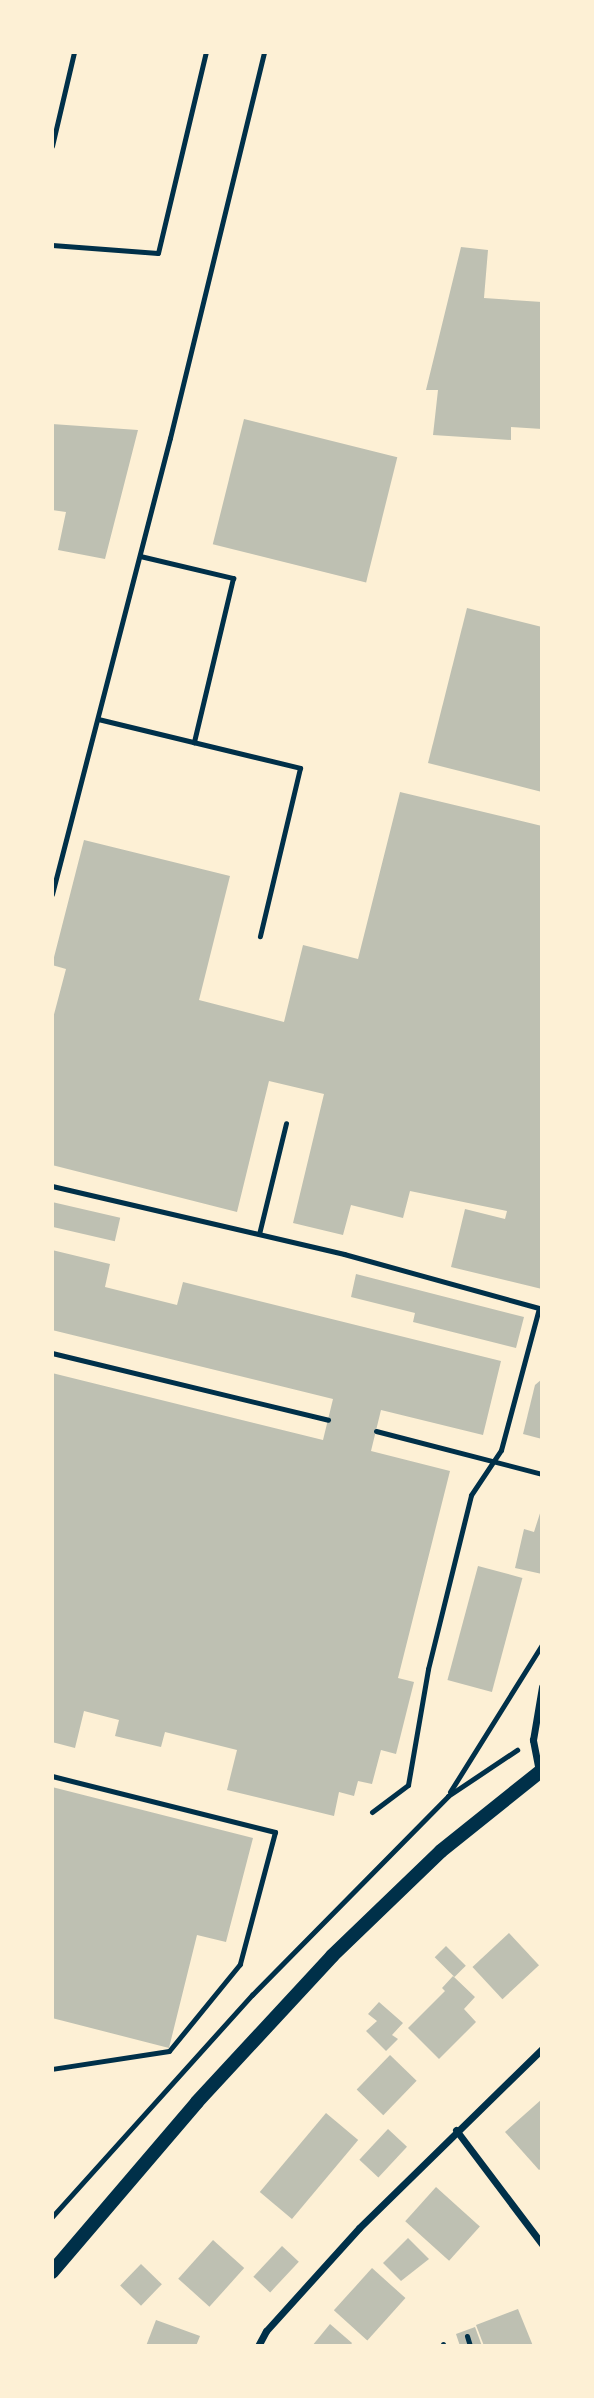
<!DOCTYPE html>
<style>
body{margin:0}
#map{position:relative;width:594px;height:2398px;overflow:hidden;background:#fdf0d5;font-family:"Alegreya Sans",sans-serif}
div>[style]{position:absolute}
.building>*{inset:0;background:#bec0b2;transform-origin:0 0}
.path>*{height:4.5px;margin:-2.25px;padding:0 2.25px;transform-origin:2.25px;border-radius:2.25px;background:#003049}
.service>*{height:5px;margin:-2.5px;padding:0 2.5px;transform-origin:2.5px;border-radius:2.5px;background:#003049}
.minor>*{height:7px;margin:-3.5px;padding:0 3.5px;transform-origin:3.5px;border-radius:3.5px;background:#003049}
.secondary>*{height:14px;margin:-7px;padding:0 7px;transform-origin:7px;border-radius:7px;background:#003049}
span{translate:-50% -50%;white-space:nowrap;text-align:center;line-height:1.15;-webkit-text-stroke:7px #fdf0d5;paint-order:stroke}
.frame{position:absolute;inset:0;border:54px solid #fdf0d5;pointer-events:none}
</style>
<div id="map">
<div class="building">
<i style="clip-path:polygon(461px 247px,488px 250px,484px 298px,542px 302px,542px 429px,511px 427px,511px 440px,433px 435px,438px 390px,426px 390px)"></i>
<i style="left:244px;top:419px;width:158px;height:129px;rotate:14deg"></i>
<i style="clip-path:polygon(52px 424px,138px 430px,105px 559px,58px 550px,66px 512px,52px 510px)"></i>
<i style="clip-path:polygon(467px 608px,542px 627px,542px 792px,428px 763px)"></i>
<i style="clip-path:polygon(400px 792px,542px 826px,542px 1289px,451px 1267px,465px 1209px,505px 1219px,507px 1211px,410px 1191px,403px 1218px,351px 1205px,343px 1235px,293px 1223px,324px 1094px,269px 1081px,237px 1212px,52px 1165px,52px 1022px,66px 969px,52px 965px,84px 840px,230px 876px,199px 1000px,284px 1022px,303px 945px,358px 959px)"></i>
<i style="left:52px;top:1202px;width:70px;height:24px;rotate:13deg"></i>
<i style="clip-path:polygon(52px 1250px,110px 1264px,105px 1287px,177px 1305px,183px 1282px,501px 1361px,483px 1435px,381px 1410px,371px 1451px,450px 1471px,398px 1678px,414px 1682px,396px 1754px,381px 1750px,372px 1784px,358px 1781px,354px 1796px,339px 1792px,334px 1816px,227px 1790px,237px 1750px,165px 1732px,161px 1747px,115px 1736px,119px 1720px,84px 1711px,75px 1748px,52px 1742px,52px 1373px,323px 1440px,333px 1399px,52px 1330px)"></i>
<i style="clip-path:polygon(356px 1274px,524px 1317px,516px 1348px,413px 1322px,415px 1313px,351px 1297px)"></i>
<i style="clip-path:polygon(542px 1379px,542px 1439px,523px 1434px,535px 1385px)"></i>
<i style="clip-path:polygon(542px 1507px,542px 1574px,515px 1568px,524px 1529px,534px 1532px)"></i>
<i style="left:478px;top:1566px;width:46px;height:118px;rotate:15deg"></i>
<i style="clip-path:polygon(52px 1787px,253px 1838px,226px 1942px,197px 1935px,169px 2048px,52px 2018px)"></i>
<i style="left:509px;top:1933px;width:44px;height:50px;rotate:47deg"></i>
<i style="left:446px;top:1946px;width:28px;height:16px;rotate:45deg"></i>
<i style="clip-path:polygon(453px 1976px,475px 1997px,464px 2009px,476px 2022px,439px 2059px,408px 2028px,445px 1991px,442px 1988px)"></i>
<i style="clip-path:polygon(379px 2002px,403px 2023px,392px 2035px,398px 2039px,386px 2051px,366px 2031px,377px 2021px,368px 2014px)"></i>
<i style="left:390px;top:2055px;width:37px;height:48px;rotate:44deg"></i>
<i style="clip-path:polygon(542px 2099px,542px 2168px,539px 2170px,505px 2132px)"></i>
<i style="left:326px;top:2113px;width:42px;height:103px;rotate:40deg"></i>
<i style="left:388px;top:2129px;width:26px;height:42px;rotate:43deg"></i>
<i style="left:436px;top:2187px;width:59px;height:46px;rotate:42deg"></i>
<i style="clip-path:polygon(408px 2238px,429px 2259px,401px 2281px,383px 2263px)"></i>
<i style="left:213px;top:2240px;width:42px;height:52px;rotate:42deg"></i>
<i style="left:282px;top:2246px;width:23px;height:42px;rotate:43deg"></i>
<i style="left:141px;top:2264px;width:29px;height:30px;rotate:44deg"></i>
<i style="left:372px;top:2268px;width:45px;height:57px;rotate:42deg"></i>
<i style="clip-path:polygon(518px 2309px,533px 2346px,484px 2346px,476px 2325px)"></i>
<i style="clip-path:polygon(156px 2320px,200px 2336px,196px 2346px,146px 2346px)"></i>
<i style="clip-path:polygon(330px 2324px,352px 2343px,350px 2346px,312px 2346px)"></i>
<i style="clip-path:polygon(475px 2327px,482px 2346px,460px 2346px,456px 2334px)"></i>
</div>
<div class="path">
<i style="left:450px;top:1792px;width:173px;rotate:-58deg"></i>
<i style="left:52px;top:2217px;width:299px;rotate:-48deg"></i>
<i style="left:252px;top:1995px;width:279px;rotate:-45.4deg"></i>
<i style="left:448px;top:1796px;width:83px;rotate:-33.7deg"></i>
</div>
<div class="service">
<i style="left:52px;top:146px;width:97px;rotate:-76.8deg"></i>
<i style="left:52px;top:245px;width:106px;rotate:4.3deg"></i>
<i style="left:158px;top:253px;width:207px;rotate:-76.6deg"></i>
<i style="left:140px;top:556px;width:96px;rotate:13.3deg"></i>
<i style="left:233px;top:578px;width:169px;rotate:103.4deg"></i>
<i style="left:98px;top:719px;width:208px;rotate:13.6deg"></i>
<i style="left:300px;top:768px;width:173px;rotate:103.4deg"></i>
<i style="left:52px;top:894px;width:471px;rotate:-75.5deg"></i>
<i style="left:170px;top:438px;width:397px;rotate:-76.3deg"></i>
<i style="left:52px;top:1186px;width:300px;rotate:13.1deg"></i>
<i style="left:344px;top:1254px;width:205px;rotate:15.5deg"></i>
<i style="left:259px;top:1234px;width:114px;rotate:-76.3deg"></i>
<i style="left:52px;top:1353px;width:284px;rotate:13.6deg"></i>
<i style="left:376px;top:1431px;width:171px;rotate:14.5deg"></i>
<i style="left:52px;top:1776px;width:230px;rotate:14.1deg"></i>
<i style="left:275px;top:1832px;width:137px;rotate:104.9deg"></i>
<i style="left:240px;top:1964px;width:112px;rotate:129.2deg"></i>
<i style="left:169px;top:2051px;width:118px;rotate:171.3deg"></i>
<i style="left:372px;top:1812px;width:45px;rotate:-36.9deg"></i>
<i style="left:408px;top:1785px;width:118px;rotate:-80.2deg"></i>
<i style="left:428px;top:1669px;width:179px;rotate:-76.1deg"></i>
<i style="left:471px;top:1495px;width:54px;rotate:-56.3deg"></i>
<i style="left:501px;top:1450px;width:147px;rotate:-75deg"></i>
<i style="left:467px;top:2336px;width:10px;rotate:73deg"></i>
<i style="left:443px;top:2344px;width:2px;rotate:90deg"></i>
</div>
<div class="minor">
<i style="left:539px;top:1771px;width:32px;rotate:-101deg"></i>
<i style="left:533px;top:1740px;width:54px;rotate:-80.4deg"></i>
<i style="left:456px;top:2130px;width:143px;rotate:53deg"></i>
<i style="left:258px;top:2346px;width:17px;rotate:-62deg"></i>
<i style="left:266px;top:2331px;width:139px;rotate:-47.9deg"></i>
<i style="left:359px;top:2228px;width:256px;rotate:-44.4deg"></i>
</div>
<div class="secondary">
<i style="left:52px;top:2272px;width:223px;rotate:-49.5deg"></i>
<i style="left:197px;top:2102px;width:199px;rotate:-47.2deg"></i>
<i style="left:332px;top:1956px;width:151px;rotate:-43.9deg"></i>
<i style="left:441px;top:1851px;width:129px;rotate:-38.7deg"></i>
</div>
<div class="frame"></div>
</div>
